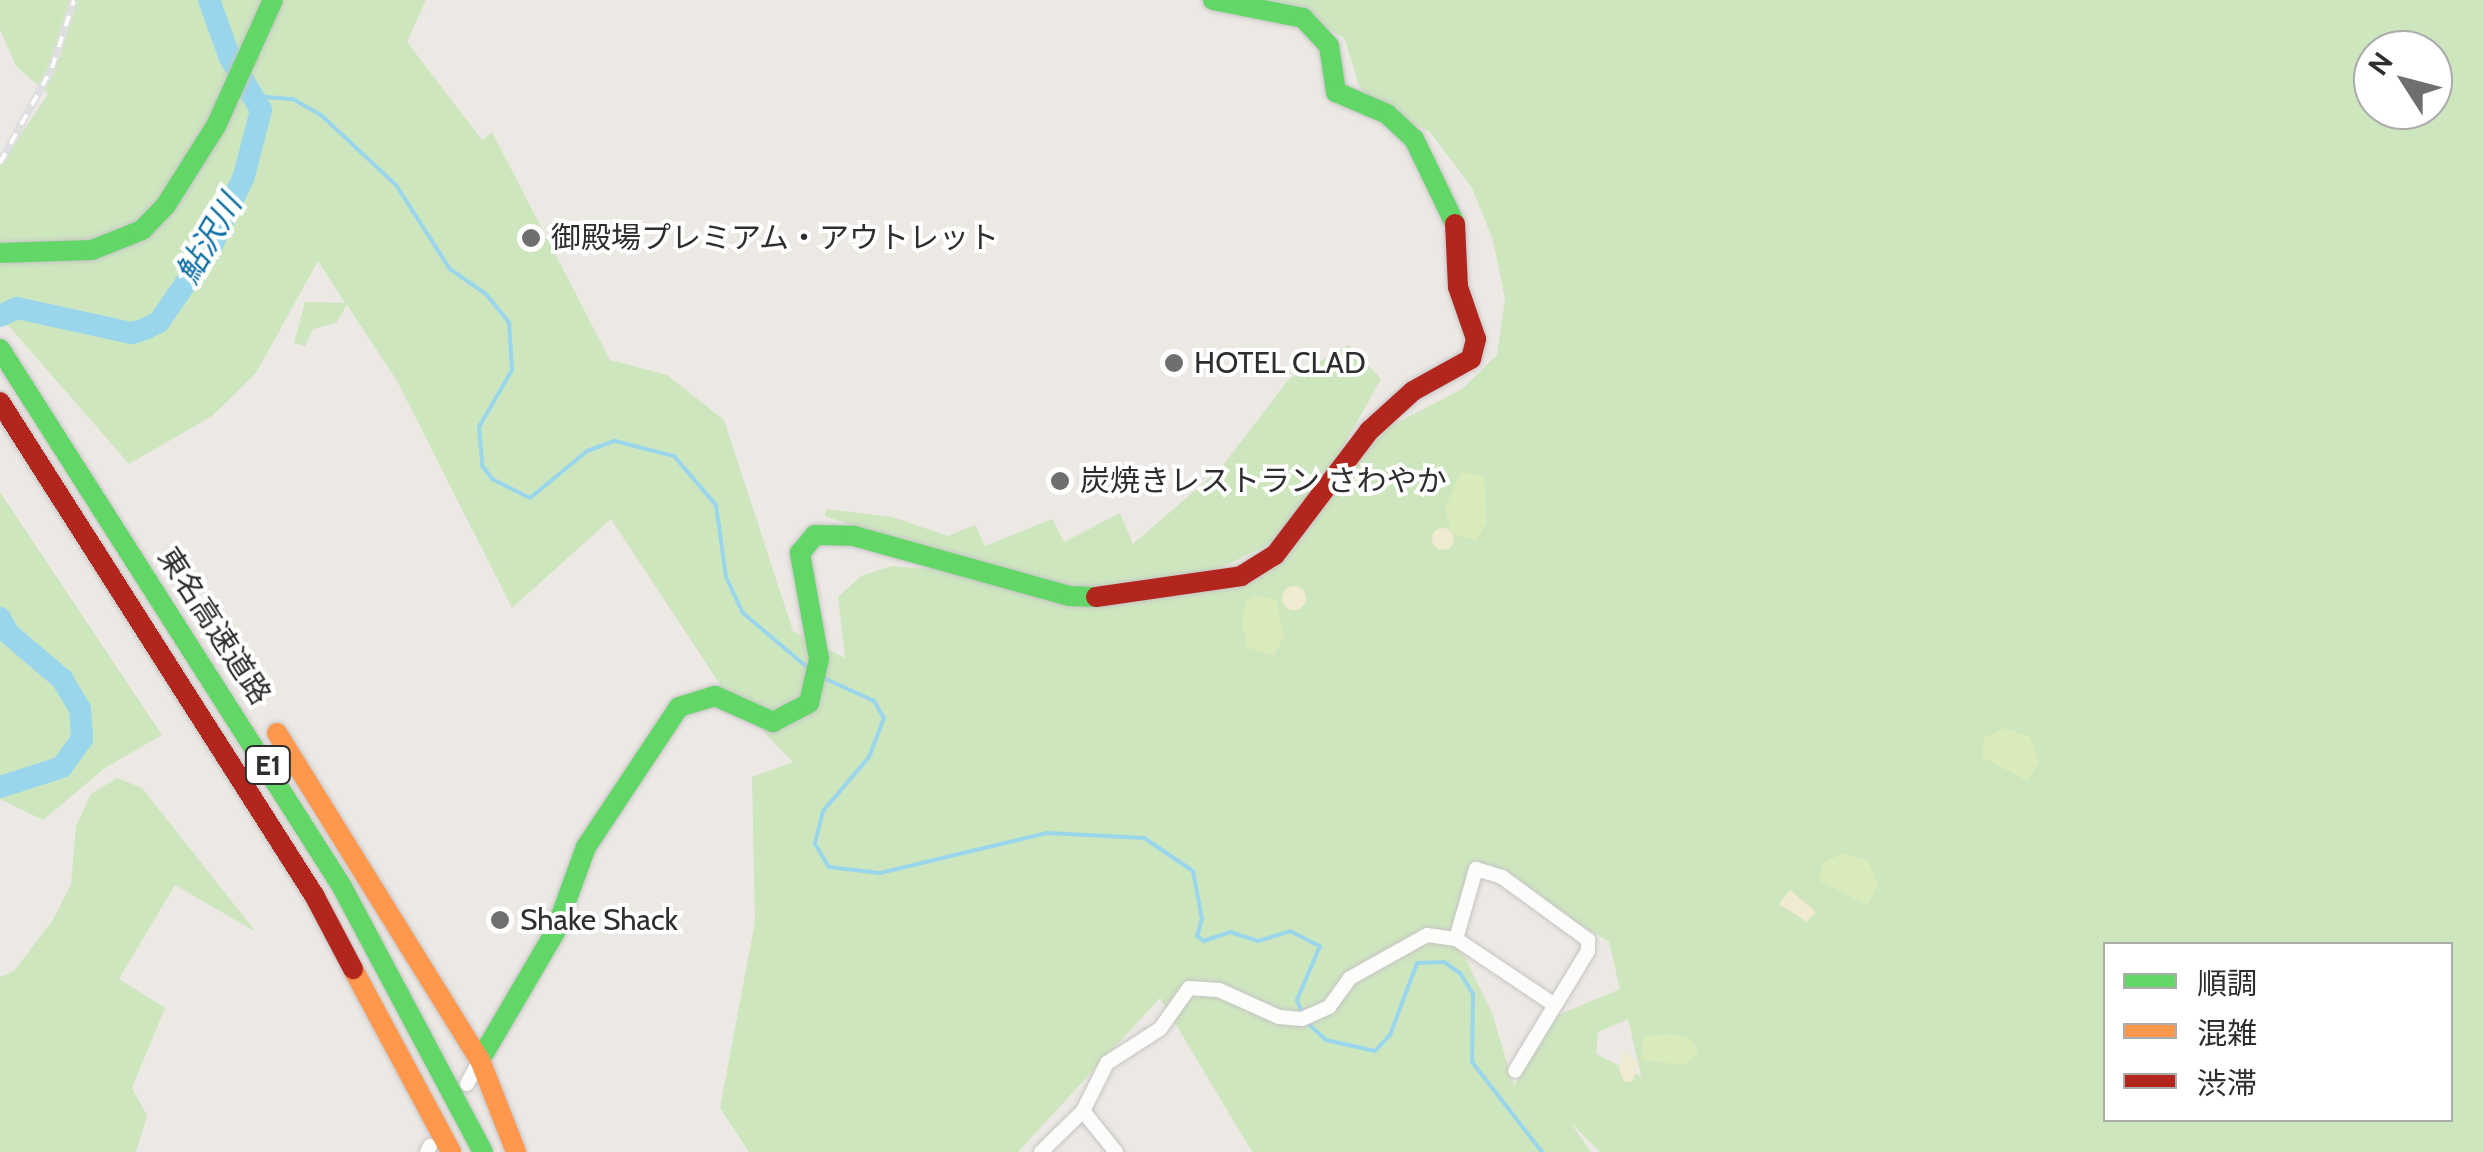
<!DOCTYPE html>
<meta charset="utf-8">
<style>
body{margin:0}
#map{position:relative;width:2483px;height:1152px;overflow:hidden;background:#ece8e4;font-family:Cabin,"Noto Sans JP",sans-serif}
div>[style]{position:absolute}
.green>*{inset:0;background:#cee6be}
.sand>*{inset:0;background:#f0ead3}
.round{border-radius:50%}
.pitch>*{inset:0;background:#d9eabb}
.stream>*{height:4px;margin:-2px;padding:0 2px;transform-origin:2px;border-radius:2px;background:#99d6ec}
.river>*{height:22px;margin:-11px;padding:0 11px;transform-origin:11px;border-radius:11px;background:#99d6ec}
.roads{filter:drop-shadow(0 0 2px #c5c4c5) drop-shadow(0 0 2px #c5c4c5)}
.street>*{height:14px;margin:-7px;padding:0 7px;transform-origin:7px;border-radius:7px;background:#fcfcfb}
.fast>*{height:20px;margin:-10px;padding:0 10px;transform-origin:10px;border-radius:10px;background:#63d668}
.slow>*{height:20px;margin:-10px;padding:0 10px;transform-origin:10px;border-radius:10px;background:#ff974d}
.jam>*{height:20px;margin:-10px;padding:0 10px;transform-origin:10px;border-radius:10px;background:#b3261e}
.rail>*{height:8px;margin-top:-4px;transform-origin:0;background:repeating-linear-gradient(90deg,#fff 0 11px,#dfdfe1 0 22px);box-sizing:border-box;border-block:2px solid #dfdfe1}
.dots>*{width:28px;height:28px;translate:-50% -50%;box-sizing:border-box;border:5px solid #fff;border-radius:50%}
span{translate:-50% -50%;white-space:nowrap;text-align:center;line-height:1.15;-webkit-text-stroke:8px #fff;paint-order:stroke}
.shield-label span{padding:2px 8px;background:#fff;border:2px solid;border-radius:8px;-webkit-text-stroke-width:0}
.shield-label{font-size:28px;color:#2e2e2e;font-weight:700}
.poi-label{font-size:30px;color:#2e2e2e}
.left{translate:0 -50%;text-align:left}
.street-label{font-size:30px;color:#2e2e2e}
.water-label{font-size:32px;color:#0d6fa3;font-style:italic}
.legend{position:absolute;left:2103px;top:942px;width:350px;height:180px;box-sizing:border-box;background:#fff;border:2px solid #ababab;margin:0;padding:12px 18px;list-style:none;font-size:30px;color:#2e2e2e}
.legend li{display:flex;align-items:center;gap:20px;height:50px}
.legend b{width:50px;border:2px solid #ababab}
.north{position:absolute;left:2353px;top:30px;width:100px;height:100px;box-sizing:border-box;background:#fff;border:2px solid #ababab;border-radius:50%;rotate:306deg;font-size:28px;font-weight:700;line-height:40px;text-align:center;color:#2e2e2e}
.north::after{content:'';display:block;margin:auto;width:35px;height:45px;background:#706f6e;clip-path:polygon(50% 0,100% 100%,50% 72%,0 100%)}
</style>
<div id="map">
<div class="green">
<i style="clip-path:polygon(evenodd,0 0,426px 0,407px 42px,482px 140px,492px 132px,610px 360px,667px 375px,724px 420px,793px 631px,845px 658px,838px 597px,861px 576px,891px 566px,928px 569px,934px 553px,825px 516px,826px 509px,892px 517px,948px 536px,975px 525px,985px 546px,1052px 519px,1064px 542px,1120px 513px,1133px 544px,1220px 469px,1289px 379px,1349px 345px,1381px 379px,1309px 507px,1352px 446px,1462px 389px,1497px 355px,1505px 299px,1493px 240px,1472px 188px,1430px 132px,1374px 104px,1359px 86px,1345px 39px,1300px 12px,1235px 0,2483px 0,2483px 1152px,1600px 1152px,1570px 1122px,1591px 1152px,1252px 1152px,1160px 998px,1018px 1152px,749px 1152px,720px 1108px,755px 922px,752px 777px,793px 762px,727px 695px,611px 519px,512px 608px,397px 381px,347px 305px,336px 323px,313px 329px,305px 346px,294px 343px,305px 302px,345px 303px,318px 261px,256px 373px,212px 416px,129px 464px,0 316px,0 165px,48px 94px,16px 66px,0 30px,0 0,2373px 50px,2433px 50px,2433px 110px,2373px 110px,2373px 50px,0 0,1291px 534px,1276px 559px,1155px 599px,1291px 534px,0 0,1480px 864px,1609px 942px,1620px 989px,1556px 1016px,1514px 1086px,1492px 1013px,1456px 939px,1480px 864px,0 0,2106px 944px,2450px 944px,2450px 1120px,2106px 1120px,2106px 944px,0 0,1628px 1019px,1641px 1075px,1640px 1076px,1596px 1054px,1598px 1032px,1628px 1019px)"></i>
<i style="clip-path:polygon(0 492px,162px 735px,105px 768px,43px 820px,0 799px)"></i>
<i style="clip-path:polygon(117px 778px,142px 788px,256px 932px,175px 885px,119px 979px,165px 1008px,132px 1088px,147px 1116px,136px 1152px,0 1152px,0 977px,14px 971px,52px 921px,71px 884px,76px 826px,91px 794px)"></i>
</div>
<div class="sand">
<i class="round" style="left:1432px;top:528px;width:22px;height:22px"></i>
<i class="round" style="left:1282px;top:586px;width:24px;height:24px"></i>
<i style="clip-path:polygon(1790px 890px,1816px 912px,1807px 922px,1779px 904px)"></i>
<i style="clip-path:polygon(1624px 1051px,1638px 1062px,1633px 1081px,1624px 1082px,1619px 1068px)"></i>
</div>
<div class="pitch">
<i style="clip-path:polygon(1461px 472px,1484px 476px,1487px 522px,1476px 541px,1451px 533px,1445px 508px)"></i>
<i style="clip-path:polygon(1255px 596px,1276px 599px,1284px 637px,1273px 656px,1247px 647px,1242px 622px,1246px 600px)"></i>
<i style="clip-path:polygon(2005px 728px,2030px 737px,2039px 762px,2028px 781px,1982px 757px,1984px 738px)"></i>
<i style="clip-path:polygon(1844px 853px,1868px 861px,1878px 886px,1867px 905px,1820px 881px,1822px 863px)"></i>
<i style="clip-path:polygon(1674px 1034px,1691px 1039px,1699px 1052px,1684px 1065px,1641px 1060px,1644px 1036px)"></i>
</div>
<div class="stream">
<i style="left:256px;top:96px;width:37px;rotate:5deg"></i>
<i style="left:293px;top:99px;width:34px;rotate:30deg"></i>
<i style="left:322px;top:116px;width:101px;rotate:43deg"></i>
<i style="left:396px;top:185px;width:100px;rotate:57.3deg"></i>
<i style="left:450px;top:269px;width:44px;rotate:34.8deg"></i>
<i style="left:486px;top:294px;width:36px;rotate:51deg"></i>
<i style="left:509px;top:322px;width:48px;rotate:86.4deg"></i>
<i style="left:512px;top:370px;width:66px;rotate:120.1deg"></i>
<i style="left:479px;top:427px;width:38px;rotate:85deg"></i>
<i style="left:482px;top:465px;width:17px;rotate:54deg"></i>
<i style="left:492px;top:479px;width:42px;rotate:26.6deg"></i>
<i style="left:530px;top:498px;width:74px;rotate:-39.5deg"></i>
<i style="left:587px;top:451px;width:30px;rotate:-20deg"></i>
<i style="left:615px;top:441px;width:61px;rotate:14.3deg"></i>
<i style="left:674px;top:456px;width:65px;rotate:49.4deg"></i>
<i style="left:716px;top:505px;width:73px;rotate:82.1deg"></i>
<i style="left:726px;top:577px;width:40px;rotate:65deg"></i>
<i style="left:743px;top:613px;width:84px;rotate:40.2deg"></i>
<i style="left:824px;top:678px;width:55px;rotate:24.7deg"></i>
<i style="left:874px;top:701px;width:20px;rotate:60deg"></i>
<i style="left:884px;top:718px;width:42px;rotate:111deg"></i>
<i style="left:869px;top:757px;width:71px;rotate:130.4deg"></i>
<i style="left:823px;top:811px;width:34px;rotate:104deg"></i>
<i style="left:815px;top:844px;width:27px;rotate:59deg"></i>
<i style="left:829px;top:867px;width:51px;rotate:6.7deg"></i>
<i style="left:880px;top:873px;width:172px;rotate:-13.5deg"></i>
<i style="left:1047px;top:833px;width:97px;rotate:3deg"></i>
<i style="left:1144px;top:838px;width:59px;rotate:34deg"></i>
<i style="left:1193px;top:871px;width:49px;rotate:79.4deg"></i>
<i style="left:1202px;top:919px;width:18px;rotate:106deg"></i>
<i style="left:1197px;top:936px;width:9px;rotate:36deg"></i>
<i style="left:1204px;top:941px;width:28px;rotate:-19deg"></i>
<i style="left:1230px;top:932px;width:29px;rotate:18deg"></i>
<i style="left:1258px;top:941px;width:34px;rotate:-17deg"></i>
<i style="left:1290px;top:931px;width:34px;rotate:27deg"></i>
<i style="left:1320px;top:946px;width:59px;rotate:113.1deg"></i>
<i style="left:1297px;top:1000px;width:24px;rotate:68deg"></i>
<i style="left:1306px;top:1022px;width:27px;rotate:42deg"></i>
<i style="left:1326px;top:1040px;width:50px;rotate:12.7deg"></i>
<i style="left:1375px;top:1051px;width:22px;rotate:-47deg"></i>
<i style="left:1390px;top:1035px;width:77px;rotate:-69.4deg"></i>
<i style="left:1417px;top:963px;width:27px;rotate:-2deg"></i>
<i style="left:1444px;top:962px;width:19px;rotate:35deg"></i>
<i style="left:1460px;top:973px;width:25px;rotate:58deg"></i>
<i style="left:1473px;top:994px;width:68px;rotate:90.8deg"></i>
<i style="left:1472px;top:1062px;width:114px;rotate:52.1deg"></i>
</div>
<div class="river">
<i style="left:0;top:316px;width:19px;rotate:-25deg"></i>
<i style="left:17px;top:308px;width:118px;rotate:12.3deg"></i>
<i style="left:132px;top:333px;width:14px;rotate:-17deg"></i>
<i style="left:145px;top:329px;width:16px;rotate:-27deg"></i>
<i style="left:159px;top:322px;width:96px;rotate:-55.6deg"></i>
<i style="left:213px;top:243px;width:74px;rotate:-65.2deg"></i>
<i style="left:244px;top:176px;width:68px;rotate:-75.6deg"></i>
<i style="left:261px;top:110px;width:61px;rotate:-120.8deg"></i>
<i style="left:230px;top:58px;width:62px;rotate:-109.9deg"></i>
<i style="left:0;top:618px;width:18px;rotate:61deg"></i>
<i style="left:9px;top:634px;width:70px;rotate:40.3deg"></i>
<i style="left:62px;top:679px;width:35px;rotate:59deg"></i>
<i style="left:80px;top:709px;width:30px;rotate:86deg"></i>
<i style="left:82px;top:739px;width:34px;rotate:126deg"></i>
<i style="left:62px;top:767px;width:65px;rotate:162.1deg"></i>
</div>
<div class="roads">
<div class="street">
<i style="left:1456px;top:939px;width:73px;rotate:-74.1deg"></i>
<i style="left:1476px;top:869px;width:27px;rotate:17deg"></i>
<i style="left:1502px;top:877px;width:107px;rotate:36.2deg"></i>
<i style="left:1588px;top:940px;width:11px;rotate:90deg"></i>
<i style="left:1588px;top:951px;width:140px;rotate:121.3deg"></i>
<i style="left:467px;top:1084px;width:27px;rotate:-62deg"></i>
<i style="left:1083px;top:1111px;width:53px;rotate:51.2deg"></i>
<i style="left:427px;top:1152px;width:7px;rotate:-63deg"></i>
<i style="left:1041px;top:1152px;width:59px;rotate:-44.3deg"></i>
<i style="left:1083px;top:1111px;width:54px;rotate:-63.4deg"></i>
<i style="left:1107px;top:1063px;width:63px;rotate:-32.7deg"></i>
<i style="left:1160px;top:1029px;width:50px;rotate:-54.7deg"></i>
<i style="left:1189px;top:988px;width:30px;rotate:4deg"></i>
<i style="left:1219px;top:990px;width:66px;rotate:24.2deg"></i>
<i style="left:1279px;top:1017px;width:23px;rotate:5deg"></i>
<i style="left:1302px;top:1019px;width:30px;rotate:-24deg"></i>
<i style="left:1329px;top:1007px;width:36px;rotate:-54deg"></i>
<i style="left:1350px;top:978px;width:88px;rotate:-29.2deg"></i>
<i style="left:1427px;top:935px;width:29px;rotate:8deg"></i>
<i style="left:1456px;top:939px;width:117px;rotate:33.8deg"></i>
</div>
<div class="fast">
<i style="left:1213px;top:0;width:92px;rotate:11.3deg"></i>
<i style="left:1303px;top:18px;width:38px;rotate:47deg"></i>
<i style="left:1329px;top:46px;width:47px;rotate:81.3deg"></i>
<i style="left:1336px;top:92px;width:56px;rotate:23.3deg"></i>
<i style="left:1387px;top:114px;width:37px;rotate:43deg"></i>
<i style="left:1414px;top:139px;width:94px;rotate:64.2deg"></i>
<i style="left:0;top:253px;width:92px;rotate:-1.9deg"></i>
<i style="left:92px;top:250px;width:54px;rotate:-21.8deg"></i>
<i style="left:142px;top:230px;width:35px;rotate:-46deg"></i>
<i style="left:166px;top:205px;width:93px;rotate:-57.7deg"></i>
<i style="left:216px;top:126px;width:138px;rotate:-65.7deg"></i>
<i style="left:0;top:349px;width:635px;rotate:57.54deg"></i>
<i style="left:341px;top:885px;width:302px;rotate:62deg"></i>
<i style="left:480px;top:1060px;width:148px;rotate:-59.6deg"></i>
<i style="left:555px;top:932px;width:90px;rotate:-70deg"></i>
<i style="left:586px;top:847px;width:168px;rotate:-56.4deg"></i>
<i style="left:679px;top:707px;width:38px;rotate:-17deg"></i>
<i style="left:715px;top:696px;width:64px;rotate:24.1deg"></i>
<i style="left:773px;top:722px;width:41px;rotate:-27.8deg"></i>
<i style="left:809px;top:703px;width:45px;rotate:-77.2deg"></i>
<i style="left:819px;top:659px;width:108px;rotate:-100.2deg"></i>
<i style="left:800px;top:553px;width:23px;rotate:-50deg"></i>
<i style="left:815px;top:535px;width:39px;rotate:1deg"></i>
<i style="left:854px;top:536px;width:223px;rotate:15.6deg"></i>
<i style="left:1069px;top:596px;width:27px;rotate:2deg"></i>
</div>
<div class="slow">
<i style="left:277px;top:733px;width:385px;rotate:58.2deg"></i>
<i style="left:480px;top:1060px;width:99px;rotate:68.6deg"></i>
<i style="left:353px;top:969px;width:208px;rotate:61.8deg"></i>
</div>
<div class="jam">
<i style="left:0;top:402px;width:585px;rotate:57.51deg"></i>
<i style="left:314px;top:895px;width:84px;rotate:62.2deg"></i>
<i style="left:1096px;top:597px;width:147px;rotate:-8.2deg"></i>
<i style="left:1241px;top:576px;width:40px;rotate:-32deg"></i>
<i style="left:1275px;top:555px;width:156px;rotate:-52.8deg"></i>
<i style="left:1369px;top:431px;width:59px;rotate:-42.3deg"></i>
<i style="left:1413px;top:391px;width:66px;rotate:-28.9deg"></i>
<i style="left:1471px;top:359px;width:21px;rotate:-76deg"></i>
<i style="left:1476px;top:339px;width:55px;rotate:-109.1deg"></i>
<i style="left:1458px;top:287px;width:63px;rotate:-92.7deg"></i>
</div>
</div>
<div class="rail">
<i style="left:0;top:163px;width:108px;rotate:-61.3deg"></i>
<i style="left:52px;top:68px;width:71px;rotate:-72.1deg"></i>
</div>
<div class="dots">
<i style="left:531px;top:238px;background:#706f6e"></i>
<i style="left:1174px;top:363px;background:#706f6e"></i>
<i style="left:1060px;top:481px;background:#706f6e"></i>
<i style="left:500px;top:920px;background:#706f6e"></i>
</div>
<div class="shield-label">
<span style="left:268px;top:765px">E1</span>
</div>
<div class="poi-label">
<span class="left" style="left:551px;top:238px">御殿場プレミアム・アウトレット</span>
<span class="left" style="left:1194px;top:363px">HOTEL CLAD</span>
<span class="left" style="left:1080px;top:481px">炭焼きレストラン さわやか</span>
<span class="left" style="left:520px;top:920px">Shake Shack</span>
</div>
<div class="street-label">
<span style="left:214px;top:626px;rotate:57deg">東名高速道路</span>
</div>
<div class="water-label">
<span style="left:209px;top:239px;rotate:-60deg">鮎沢川</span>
</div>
<ul class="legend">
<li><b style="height:12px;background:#63d668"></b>順調</li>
<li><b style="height:12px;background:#ff974d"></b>混雑</li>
<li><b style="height:12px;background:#b3261e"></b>渋滞</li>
</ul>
<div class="north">N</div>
</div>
